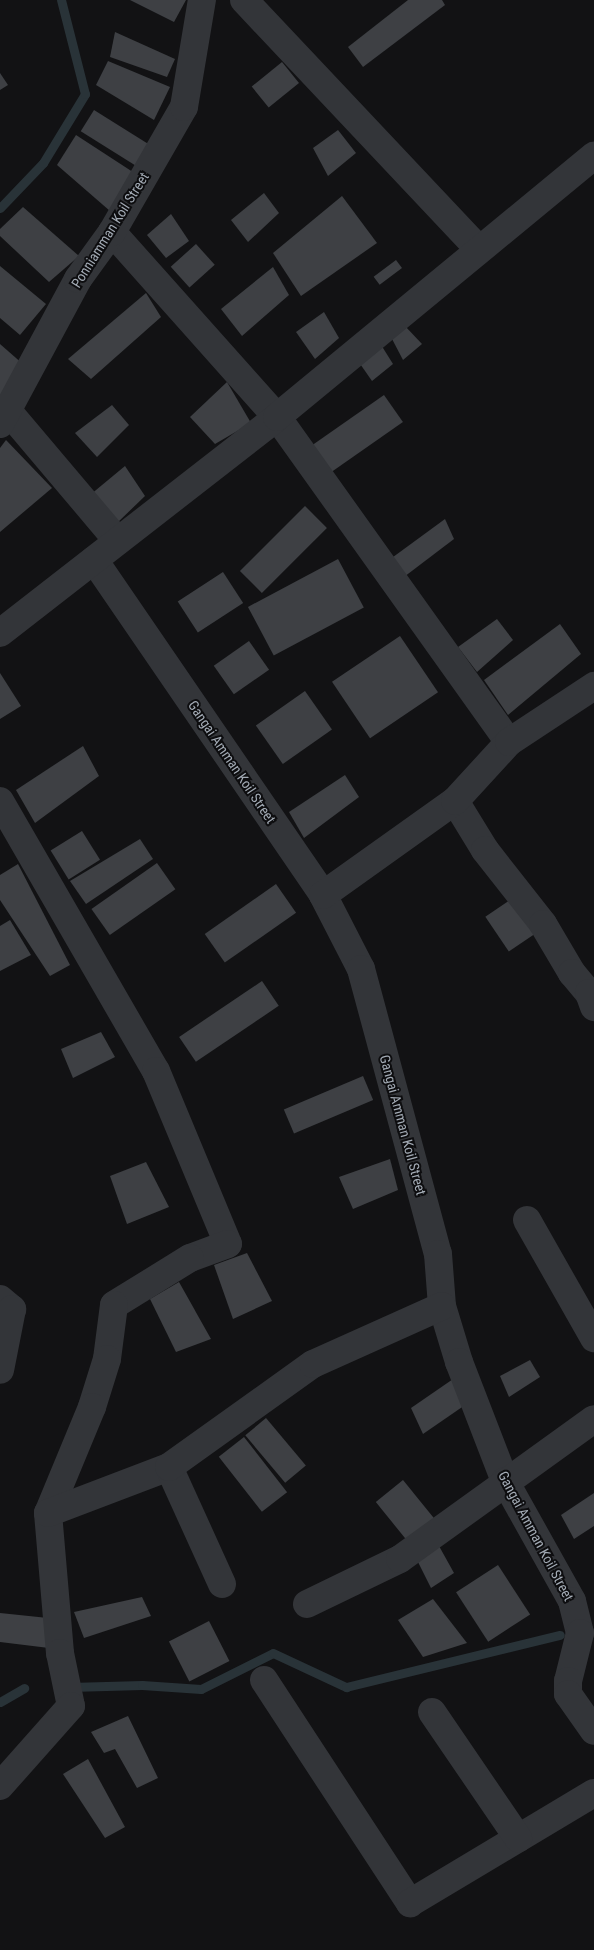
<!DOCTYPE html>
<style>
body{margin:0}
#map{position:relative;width:594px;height:1950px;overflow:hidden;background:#121214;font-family:"Roboto Condensed",sans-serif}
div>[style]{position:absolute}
.stream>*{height:9px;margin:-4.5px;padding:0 4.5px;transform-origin:4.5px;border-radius:4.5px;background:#293338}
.building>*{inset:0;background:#3e4044;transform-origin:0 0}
.minor>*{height:28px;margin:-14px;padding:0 14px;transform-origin:14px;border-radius:14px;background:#333539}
span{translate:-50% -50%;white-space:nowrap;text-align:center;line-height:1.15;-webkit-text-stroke:4px #0d0d0f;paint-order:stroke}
.street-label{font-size:14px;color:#a3abb5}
</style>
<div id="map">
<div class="stream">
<i style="left:0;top:208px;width:62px;rotate:-46.3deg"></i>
<i style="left:43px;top:163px;width:81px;rotate:-58.7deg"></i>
<i style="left:85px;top:94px;width:97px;rotate:-104.3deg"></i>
<i style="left:70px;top:1687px;width:72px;rotate:-1.6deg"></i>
<i style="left:142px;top:1685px;width:59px;rotate:3.9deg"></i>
<i style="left:201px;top:1689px;width:80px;rotate:-26.6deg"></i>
<i style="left:273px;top:1653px;width:81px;rotate:25deg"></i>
<i style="left:346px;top:1687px;width:220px;rotate:-13.7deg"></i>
<i style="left:0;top:1702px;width:28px;rotate:-30deg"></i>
</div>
<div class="building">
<i style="clip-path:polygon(130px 0,186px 0,174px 22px)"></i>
<i style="clip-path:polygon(408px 0,442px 0,445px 5px,363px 67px,348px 47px)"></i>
<i style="clip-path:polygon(115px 32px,175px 59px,167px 77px,110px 57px)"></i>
<i style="clip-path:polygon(108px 61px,170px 87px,154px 120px,96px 85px)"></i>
<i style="left:282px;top:62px;width:27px;height:39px;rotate:51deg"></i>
<i style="clip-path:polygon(0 73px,8px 85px,0 90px)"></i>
<i style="left:94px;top:110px;width:73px;height:25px;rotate:32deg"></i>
<i style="clip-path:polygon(338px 130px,356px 153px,328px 176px,313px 148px)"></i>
<i style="clip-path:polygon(76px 135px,139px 176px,110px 211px,57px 165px)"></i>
<i style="clip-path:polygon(264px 193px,279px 213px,248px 242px,231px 220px)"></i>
<i style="clip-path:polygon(342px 196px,377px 243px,301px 296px,273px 253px)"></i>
<i style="clip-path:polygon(23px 207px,79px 256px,49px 282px,0 236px,0 229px)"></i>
<i style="clip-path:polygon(171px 214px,189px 241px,166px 258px,147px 235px)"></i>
<i style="left:196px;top:244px;width:28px;height:34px;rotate:48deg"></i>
<i style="left:396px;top:260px;width:10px;height:28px;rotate:53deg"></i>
<i style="clip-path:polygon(0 266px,46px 304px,20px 335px,0 318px)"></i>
<i style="clip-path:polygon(273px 267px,289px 295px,242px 336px,221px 309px)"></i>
<i style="clip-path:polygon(146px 293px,161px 317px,91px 379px,68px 359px)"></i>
<i style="clip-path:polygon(324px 312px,339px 338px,315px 359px,296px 332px)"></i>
<i style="clip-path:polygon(405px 326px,422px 344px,403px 360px,391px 337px)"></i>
<i style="clip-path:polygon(378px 340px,393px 364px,372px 381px,356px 358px)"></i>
<i style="clip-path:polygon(0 344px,24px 365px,0 398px)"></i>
<i style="clip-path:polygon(227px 382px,251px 423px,215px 444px,190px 417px)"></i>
<i style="left:384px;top:395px;width:33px;height:93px;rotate:55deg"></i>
<i style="clip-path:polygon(112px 405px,129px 425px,97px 457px,75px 433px)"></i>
<i style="clip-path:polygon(6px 440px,52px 488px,0 532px,0 448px)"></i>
<i style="clip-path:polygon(125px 466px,145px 496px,115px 525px,90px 495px)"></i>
<i style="left:305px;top:506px;width:31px;height:92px;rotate:45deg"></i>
<i style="clip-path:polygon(445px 519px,454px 539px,400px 580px,389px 560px)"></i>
<i style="left:338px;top:559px;width:55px;height:102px;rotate:62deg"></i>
<i style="left:223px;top:572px;width:37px;height:54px;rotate:57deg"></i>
<i style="clip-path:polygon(497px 619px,513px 640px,477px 672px,458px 647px)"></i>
<i style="clip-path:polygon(560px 624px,581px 654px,508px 715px,484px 680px)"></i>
<i style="left:400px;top:636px;width:68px;height:82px;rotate:56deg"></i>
<i style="left:249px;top:641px;width:35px;height:43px;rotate:55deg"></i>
<i style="clip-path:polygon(0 673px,21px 706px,0 719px)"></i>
<i style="left:305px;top:691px;width:47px;height:60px;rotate:55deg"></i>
<i style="clip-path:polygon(83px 746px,99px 776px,35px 823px,16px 790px)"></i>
<i style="clip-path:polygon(345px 775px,359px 797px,304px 838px,289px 812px)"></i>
<i style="left:82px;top:831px;width:34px;height:37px;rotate:58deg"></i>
<i style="clip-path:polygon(140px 839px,153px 859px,86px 904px,70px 881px)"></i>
<i style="left:157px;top:863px;width:32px;height:80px;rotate:55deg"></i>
<i style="clip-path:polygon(18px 864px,70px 965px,50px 976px,0 900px,0 875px)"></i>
<i style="left:276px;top:884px;width:35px;height:87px;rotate:55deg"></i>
<i style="left:516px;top:896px;width:42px;height:37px;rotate:56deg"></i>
<i style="clip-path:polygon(10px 920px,31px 955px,0 971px,0 926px)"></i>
<i style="left:262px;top:981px;width:30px;height:100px;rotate:56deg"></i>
<i style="clip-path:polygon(101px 1032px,115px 1057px,73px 1078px,61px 1049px)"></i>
<i style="left:363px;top:1076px;width:26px;height:86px;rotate:67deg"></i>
<i style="clip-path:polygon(390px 1159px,398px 1190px,353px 1209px,339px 1177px)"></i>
<i style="clip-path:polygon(146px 1162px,169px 1207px,127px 1224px,110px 1176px)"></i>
<i style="clip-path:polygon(247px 1253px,272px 1301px,233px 1319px,214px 1265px)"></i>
<i style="clip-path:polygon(179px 1282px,211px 1339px,176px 1352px,150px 1299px)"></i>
<i style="clip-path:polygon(530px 1360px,540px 1377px,509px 1397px,500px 1376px)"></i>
<i style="clip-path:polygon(456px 1377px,468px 1403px,423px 1434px,411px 1408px)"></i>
<i style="left:266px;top:1418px;width:62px;height:27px;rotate:50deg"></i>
<i style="left:244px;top:1437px;width:70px;height:32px;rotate:52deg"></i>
<i style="left:403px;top:1480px;width:56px;height:35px;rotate:51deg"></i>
<i style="clip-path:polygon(594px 1493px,594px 1526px,574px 1539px,561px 1515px)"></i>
<i style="clip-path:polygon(439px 1546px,454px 1573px,431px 1588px,418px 1562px)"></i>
<i style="left:498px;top:1565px;width:59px;height:50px;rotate:57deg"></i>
<i style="clip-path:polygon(142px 1597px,151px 1616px,84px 1638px,74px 1612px)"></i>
<i style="clip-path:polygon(433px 1599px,467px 1643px,423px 1657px,398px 1620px)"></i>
<i style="clip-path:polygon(0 1613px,48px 1618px,49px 1648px,0 1642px)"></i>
<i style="left:209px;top:1621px;width:45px;height:45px;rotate:63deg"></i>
<i style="clip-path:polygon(128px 1716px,158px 1778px,137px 1788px,115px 1749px,104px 1753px,91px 1732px)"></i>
<i style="clip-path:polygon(88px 1759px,125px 1827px,105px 1838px,63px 1774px)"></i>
</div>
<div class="minor">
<i style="left:244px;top:0;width:342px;rotate:46.7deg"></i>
<i style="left:112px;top:232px;width:248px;rotate:48.3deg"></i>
<i style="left:277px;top:417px;width:399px;rotate:54.5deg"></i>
<i style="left:8px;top:411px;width:170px;rotate:49.8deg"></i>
<i style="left:0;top:424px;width:165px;rotate:-61.7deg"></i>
<i style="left:78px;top:279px;width:58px;rotate:-54.1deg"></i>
<i style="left:112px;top:232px;width:144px;rotate:-60.1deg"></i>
<i style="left:184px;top:107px;width:109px;rotate:-80.5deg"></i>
<i style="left:94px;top:560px;width:406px;rotate:55.6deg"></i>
<i style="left:323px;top:895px;width:83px;rotate:62.8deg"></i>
<i style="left:361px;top:969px;width:295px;rotate:74.9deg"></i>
<i style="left:438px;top:1254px;width:52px;rotate:85.6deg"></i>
<i style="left:442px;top:1306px;width:59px;rotate:73.1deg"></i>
<i style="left:459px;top:1362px;width:128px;rotate:68.9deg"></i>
<i style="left:505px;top:1481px;width:137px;rotate:60.8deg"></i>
<i style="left:572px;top:1601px;width:33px;rotate:76deg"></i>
<i style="left:580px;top:1633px;width:49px;rotate:104deg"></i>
<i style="left:568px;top:1681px;width:13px;rotate:90deg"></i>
<i style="left:568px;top:1694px;width:45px;rotate:54.9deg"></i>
<i style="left:0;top:633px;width:351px;rotate:-37.9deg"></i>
<i style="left:277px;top:417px;width:411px;rotate:-39.5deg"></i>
<i style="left:0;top:801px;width:312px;rotate:60deg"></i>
<i style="left:156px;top:1071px;width:187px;rotate:67.4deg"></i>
<i style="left:228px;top:1244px;width:40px;rotate:159.8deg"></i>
<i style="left:190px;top:1258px;width:89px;rotate:148.3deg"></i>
<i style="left:114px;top:1305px;width:54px;rotate:97.4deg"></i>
<i style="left:107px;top:1359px;width:50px;rotate:107.4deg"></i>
<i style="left:92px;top:1407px;width:115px;rotate:112.5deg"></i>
<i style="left:48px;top:1513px;width:141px;rotate:85.1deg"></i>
<i style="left:60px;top:1653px;width:54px;rotate:78.3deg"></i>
<i style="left:71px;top:1706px;width:107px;rotate:131.6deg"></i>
<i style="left:455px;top:801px;width:57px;rotate:58.5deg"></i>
<i style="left:485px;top:850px;width:94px;rotate:51.9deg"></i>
<i style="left:543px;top:924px;width:57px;rotate:59.4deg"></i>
<i style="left:572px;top:973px;width:26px;rotate:50deg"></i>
<i style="left:589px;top:993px;width:15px;rotate:70deg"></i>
<i style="left:323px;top:895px;width:162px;rotate:-35.5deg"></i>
<i style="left:455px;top:801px;width:80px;rotate:-47.5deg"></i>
<i style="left:509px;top:742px;width:102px;rotate:-33.4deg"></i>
<i style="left:527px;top:1220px;width:136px;rotate:60.4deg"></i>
<i style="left:0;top:1299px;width:16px;rotate:40deg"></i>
<i style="left:12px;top:1309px;width:62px;rotate:101.1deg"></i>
<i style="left:48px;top:1513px;width:129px;rotate:-20.8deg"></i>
<i style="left:222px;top:1584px;width:128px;rotate:-114.4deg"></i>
<i style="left:169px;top:1467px;width:177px;rotate:-35.6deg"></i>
<i style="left:313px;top:1364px;width:141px;rotate:-24.2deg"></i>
<i style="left:307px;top:1604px;width:103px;rotate:-25.8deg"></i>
<i style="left:400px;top:1559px;width:239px;rotate:-35.8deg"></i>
<i style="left:264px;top:1680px;width:267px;rotate:56.8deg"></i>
<i style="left:410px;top:1903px;width:214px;rotate:-30.9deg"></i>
<i style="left:432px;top:1712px;width:153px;rotate:55.7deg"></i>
</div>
<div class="street-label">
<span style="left:110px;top:230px;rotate:-58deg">Ponniamman Koil Street</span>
<span style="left:232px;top:762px;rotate:56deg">Gangai Amman Koil Street</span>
<span style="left:403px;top:1125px;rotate:75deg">Gangai Amman Koil Street</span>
<span style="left:536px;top:1536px;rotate:62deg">Gangai Amman Koil Street</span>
</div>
</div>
